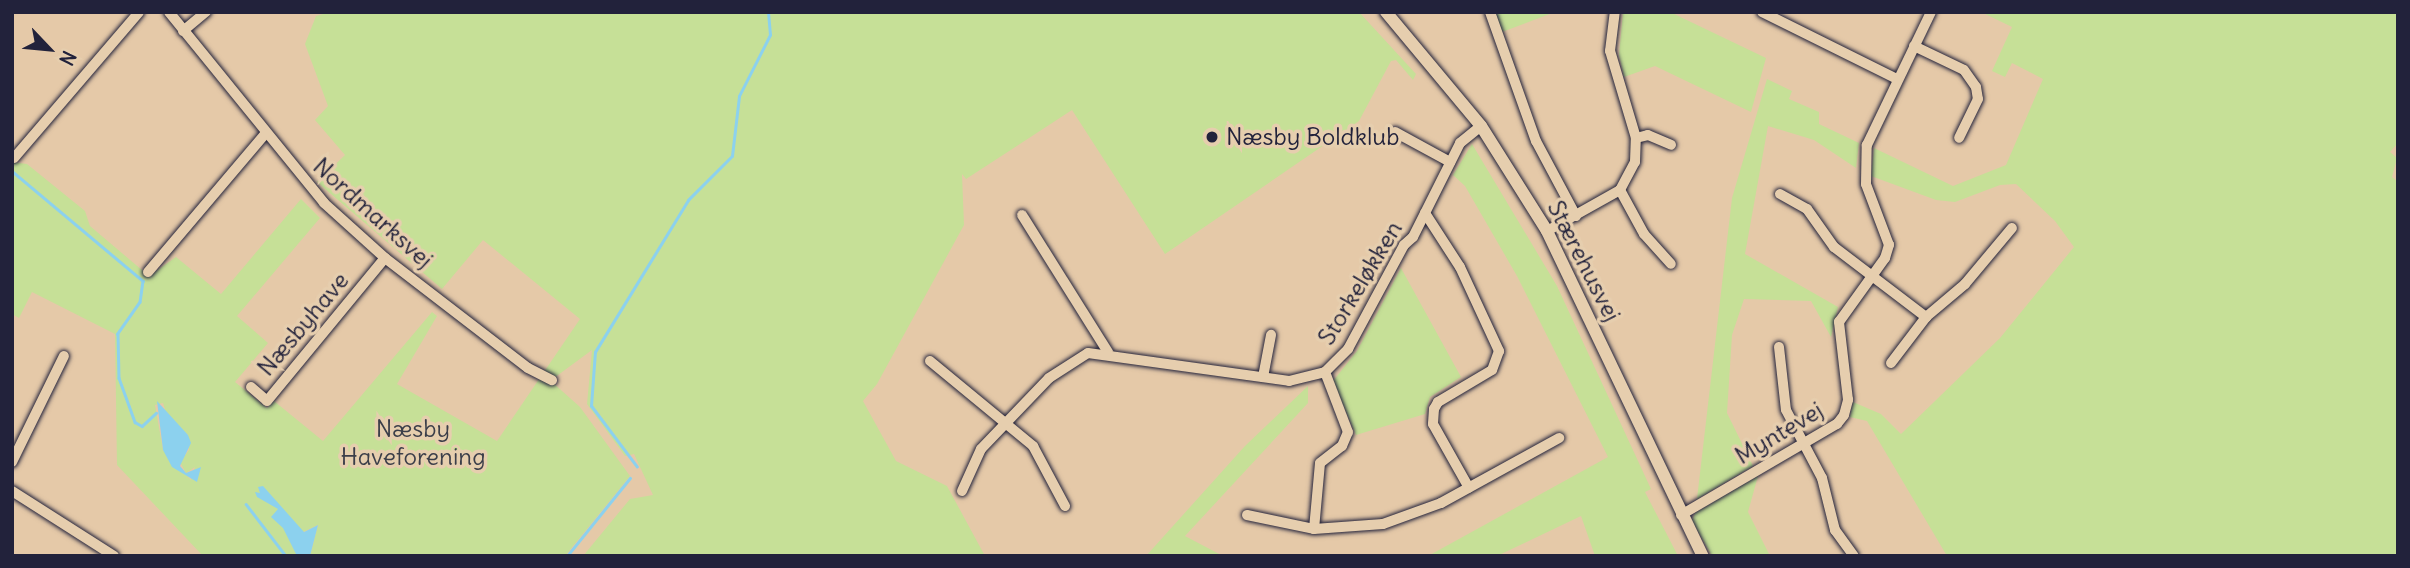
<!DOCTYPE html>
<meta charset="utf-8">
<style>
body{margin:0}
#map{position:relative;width:2410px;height:568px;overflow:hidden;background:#e5c9a8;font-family:Delius,sans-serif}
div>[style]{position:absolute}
.green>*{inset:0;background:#c6e097}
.water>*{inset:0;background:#8cd1ee}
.stream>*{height:2.5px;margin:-1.25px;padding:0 1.25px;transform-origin:1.25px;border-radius:1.25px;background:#8cd1ee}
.roads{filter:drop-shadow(0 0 2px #22223b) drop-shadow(0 0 2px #22223b)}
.minor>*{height:10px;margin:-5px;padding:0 5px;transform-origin:5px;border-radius:5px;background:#e6ceae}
.tertiary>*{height:12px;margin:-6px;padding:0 6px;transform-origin:6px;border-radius:6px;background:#e6ceae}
.dots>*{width:19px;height:19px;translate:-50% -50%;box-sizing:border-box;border:4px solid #e6ceae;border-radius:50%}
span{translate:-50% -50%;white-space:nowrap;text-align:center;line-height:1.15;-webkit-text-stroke:7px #e6ceae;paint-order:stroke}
.poi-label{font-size:24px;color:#22223b}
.left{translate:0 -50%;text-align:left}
.street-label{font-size:24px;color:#22223b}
.park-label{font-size:24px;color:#3b3e49}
.frame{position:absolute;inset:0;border:14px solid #22223b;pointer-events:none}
.north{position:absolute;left:14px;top:14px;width:70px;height:70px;-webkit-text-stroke:5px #e6ceae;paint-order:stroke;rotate:116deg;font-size:19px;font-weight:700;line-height:28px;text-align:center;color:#22223b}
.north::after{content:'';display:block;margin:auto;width:24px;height:32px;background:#22223b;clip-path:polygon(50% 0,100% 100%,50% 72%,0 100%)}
</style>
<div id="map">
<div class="green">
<i style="clip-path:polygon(evenodd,330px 12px,1359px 12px,1416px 74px,1413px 80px,1396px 60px,1391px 61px,1359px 121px,1165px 254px,1072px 110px,966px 179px,962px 174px,964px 225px,877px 384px,863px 401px,896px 461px,947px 486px,985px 556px,583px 556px,630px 499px,653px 495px,634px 454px,625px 456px,587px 404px,592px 350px,554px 378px,543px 374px,580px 407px,630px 476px,565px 556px,310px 556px,318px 525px,303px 532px,264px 490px,260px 493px,278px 509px,297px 556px,203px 556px,117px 465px,115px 334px,32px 292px,19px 318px,12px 314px,12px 162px,27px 164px,85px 211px,90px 226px,149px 276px,176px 257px,221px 294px,301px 199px,320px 218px,237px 316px,268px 343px,235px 382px,267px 408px,274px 401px,323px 441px,432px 312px,437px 316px,397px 384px,497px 441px,580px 319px,483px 240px,442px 289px,317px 182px,345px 155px,315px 120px,328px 106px,305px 44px,316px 16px,330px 12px,163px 403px,167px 416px,188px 435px,189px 450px,180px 462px,186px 473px,195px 467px,191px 480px,163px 450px,155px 405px,163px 403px)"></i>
<i style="clip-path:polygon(1495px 12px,1555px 12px,1502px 32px)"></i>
<i style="clip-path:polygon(1623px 12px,1670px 12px,1766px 58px,1751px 112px,1655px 66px,1624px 77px,1619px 55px)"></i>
<i style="clip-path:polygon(1981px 12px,2398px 12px,2398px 143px,2390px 152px,2397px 158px,2392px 177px,2398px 182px,2398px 556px,1947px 556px,1867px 421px,1850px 417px,1853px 402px,1881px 414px,1901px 434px,2000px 338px,2074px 247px,2055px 221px,2016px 184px,2000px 185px,1955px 202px,1936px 200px,1871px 176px,1874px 148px,1953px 186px,2006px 165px,2043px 79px,2012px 63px,2005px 77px,1992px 71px,2012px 27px)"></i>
<i style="clip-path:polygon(1767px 79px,1792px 91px,1789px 99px,1819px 112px,1819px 124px,1859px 143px,1856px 168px,1814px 140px,1768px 126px,1745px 254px,1838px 307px,1831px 337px,1811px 301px,1744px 299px,1732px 335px,1727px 413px,1753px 466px,1697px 499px,1732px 198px)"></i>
<i style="clip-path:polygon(1472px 144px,1557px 286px,1651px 489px,1645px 492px,1678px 556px,1595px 556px,1581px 516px,1497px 556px,1428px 556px,1608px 457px,1517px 276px,1465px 186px,1453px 175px)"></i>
<i style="clip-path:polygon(1401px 268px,1461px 377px,1430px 397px,1425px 414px,1356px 435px,1333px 381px,1357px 351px)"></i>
<i style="clip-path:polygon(1308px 386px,1308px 403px,1185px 536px,1223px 556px,1146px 556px,1245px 446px)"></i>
<i style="clip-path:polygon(1758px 476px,1748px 512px,1770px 556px,1712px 556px,1692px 521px,1695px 513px)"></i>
</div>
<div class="water">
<i style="clip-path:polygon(157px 401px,188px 435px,191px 443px,180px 466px,186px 473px,201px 467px,197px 482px,172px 467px,163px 450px)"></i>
<i style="clip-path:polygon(263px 486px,304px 532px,318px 525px,310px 556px,297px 556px,283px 528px,271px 517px,278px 509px,257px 497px,255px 492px,260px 493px,258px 487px)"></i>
</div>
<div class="stream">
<i style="left:12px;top:171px;width:171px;rotate:40deg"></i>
<i style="left:143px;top:281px;width:21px;rotate:98deg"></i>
<i style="left:140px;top:302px;width:39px;rotate:125deg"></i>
<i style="left:118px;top:334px;width:44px;rotate:88.7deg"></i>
<i style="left:119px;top:378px;width:47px;rotate:70deg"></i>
<i style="left:135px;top:422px;width:8px;rotate:30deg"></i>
<i style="left:142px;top:426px;width:19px;rotate:-43deg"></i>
<i style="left:637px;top:467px;width:76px;rotate:-127deg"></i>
<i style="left:591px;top:406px;width:54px;rotate:-85.8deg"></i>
<i style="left:595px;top:352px;width:178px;rotate:-58.5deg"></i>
<i style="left:688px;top:200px;width:62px;rotate:-45deg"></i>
<i style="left:732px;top:156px;width:60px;rotate:-83.3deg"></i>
<i style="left:739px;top:96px;width:68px;rotate:-63.1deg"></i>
<i style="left:770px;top:35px;width:23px;rotate:-95deg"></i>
<i style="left:246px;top:504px;width:66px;rotate:52.4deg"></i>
<i style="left:567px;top:556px;width:100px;rotate:-51.1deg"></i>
</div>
<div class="roads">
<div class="minor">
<i style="left:169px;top:12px;width:246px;rotate:50.9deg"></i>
<i style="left:324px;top:203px;width:82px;rotate:42deg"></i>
<i style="left:385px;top:258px;width:180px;rotate:37.6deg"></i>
<i style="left:528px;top:368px;width:27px;rotate:27deg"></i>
<i style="left:1490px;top:12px;width:137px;rotate:70.4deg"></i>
<i style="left:1536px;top:141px;width:85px;rotate:61.9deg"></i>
<i style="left:1762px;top:12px;width:151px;rotate:26.4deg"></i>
<i style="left:183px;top:31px;width:30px;rotate:-40deg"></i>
<i style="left:1914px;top:46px;width:55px;rotate:25.6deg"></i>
<i style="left:1964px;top:70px;width:21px;rotate:55deg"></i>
<i style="left:1976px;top:87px;width:12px;rotate:81deg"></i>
<i style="left:1978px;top:99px;width:43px;rotate:116deg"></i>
<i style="left:1395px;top:132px;width:63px;rotate:28.6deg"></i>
<i style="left:1636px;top:138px;width:12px;rotate:-14deg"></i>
<i style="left:1648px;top:135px;width:25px;rotate:23deg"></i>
<i style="left:14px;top:158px;width:192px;rotate:-49.4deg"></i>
<i style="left:1620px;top:190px;width:50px;rotate:61.4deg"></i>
<i style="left:1644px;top:234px;width:40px;rotate:48deg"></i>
<i style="left:1780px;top:194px;width:31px;rotate:29deg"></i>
<i style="left:1807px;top:209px;width:47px;rotate:54.6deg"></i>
<i style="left:1834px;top:247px;width:116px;rotate:37.3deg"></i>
<i style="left:1425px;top:213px;width:64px;rotate:57.1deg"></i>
<i style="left:1460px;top:267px;width:93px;rotate:65.1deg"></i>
<i style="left:1499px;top:351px;width:20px;rotate:110deg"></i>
<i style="left:1492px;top:370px;width:63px;rotate:149.3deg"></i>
<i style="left:1438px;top:402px;width:8px;rotate:120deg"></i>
<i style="left:1434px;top:409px;width:15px;rotate:94deg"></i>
<i style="left:1433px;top:424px;width:73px;rotate:60.6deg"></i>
<i style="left:1022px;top:215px;width:162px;rotate:57.9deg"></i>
<i style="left:1547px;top:231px;width:84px;rotate:-29.3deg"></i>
<i style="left:1620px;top:190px;width:32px;rotate:-62deg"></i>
<i style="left:1635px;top:162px;width:24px;rotate:-88deg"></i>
<i style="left:1636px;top:138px;width:91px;rotate:-106.6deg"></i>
<i style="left:1610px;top:51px;width:39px;rotate:-83deg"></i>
<i style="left:148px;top:272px;width:180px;rotate:-49.7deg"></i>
<i style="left:1779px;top:347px;width:63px;rotate:83.7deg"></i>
<i style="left:1786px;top:410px;width:77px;rotate:62.1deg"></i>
<i style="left:1822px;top:478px;width:54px;rotate:76deg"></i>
<i style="left:1835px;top:530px;width:32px;rotate:54deg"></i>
<i style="left:930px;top:361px;width:134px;rotate:39.5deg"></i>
<i style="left:1033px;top:446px;width:68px;rotate:61.9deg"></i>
<i style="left:1891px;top:363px;width:58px;rotate:-52.7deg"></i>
<i style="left:1926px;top:317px;width:51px;rotate:-40.2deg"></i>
<i style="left:1965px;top:284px;width:73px;rotate:-50deg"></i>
<i style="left:1263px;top:377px;width:43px;rotate:-79.2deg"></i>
<i style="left:251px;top:387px;width:21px;rotate:41deg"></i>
<i style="left:267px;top:401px;width:185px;rotate:-50.5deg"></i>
<i style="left:12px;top:462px;width:118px;rotate:-63.9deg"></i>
<i style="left:12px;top:491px;width:121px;rotate:32.5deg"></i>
<i style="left:962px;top:491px;width:46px;rotate:-65.7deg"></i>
<i style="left:981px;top:449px;width:98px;rotate:-46.2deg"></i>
<i style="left:1049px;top:378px;width:46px;rotate:-32.7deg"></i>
<i style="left:1088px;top:353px;width:203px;rotate:7.9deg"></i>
<i style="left:1289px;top:381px;width:37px;rotate:-14deg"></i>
<i style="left:1325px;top:372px;width:33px;rotate:-45deg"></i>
<i style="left:1348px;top:349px;width:118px;rotate:-61.7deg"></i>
<i style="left:1404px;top:245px;width:12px;rotate:-42deg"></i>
<i style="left:1413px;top:237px;width:105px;rotate:-63.4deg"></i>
<i style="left:1460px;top:143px;width:27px;rotate:-39deg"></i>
<i style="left:1247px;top:515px;width:68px;rotate:11.8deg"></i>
<i style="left:1314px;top:529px;width:69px;rotate:-4.1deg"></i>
<i style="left:1383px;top:524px;width:62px;rotate:-19.9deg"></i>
<i style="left:1441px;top:503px;width:135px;rotate:-28.8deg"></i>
<i style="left:1681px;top:515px;width:181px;rotate:-30.3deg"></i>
<i style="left:1837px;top:424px;width:11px;rotate:-52deg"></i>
<i style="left:1844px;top:415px;width:16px;rotate:-75deg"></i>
<i style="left:1848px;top:400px;width:79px;rotate:-96.6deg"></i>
<i style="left:1839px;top:322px;width:79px;rotate:-54.3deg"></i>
<i style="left:1885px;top:258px;width:14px;rotate:-73deg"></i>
<i style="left:1889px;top:245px;width:65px;rotate:-110.7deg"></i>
<i style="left:1866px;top:184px;width:39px;rotate:-89deg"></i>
<i style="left:1867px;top:145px;width:148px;rotate:-64.3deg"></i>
<i style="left:1314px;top:529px;width:66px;rotate:-84.8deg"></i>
<i style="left:1320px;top:463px;width:28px;rotate:-38deg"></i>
<i style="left:1342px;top:446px;width:15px;rotate:-67deg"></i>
<i style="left:1348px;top:432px;width:64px;rotate:-111deg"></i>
</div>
<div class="tertiary">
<i style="left:1386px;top:12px;width:148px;rotate:50.2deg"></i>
<i style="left:1481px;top:126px;width:124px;rotate:57.8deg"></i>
<i style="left:1547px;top:231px;width:361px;rotate:64.4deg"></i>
</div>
</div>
<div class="dots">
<i style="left:1212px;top:137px;background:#22223b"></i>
</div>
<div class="poi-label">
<span class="left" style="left:1226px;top:137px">Næsby Boldklub</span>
</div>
<div class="street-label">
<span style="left:373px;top:213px;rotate:42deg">Nordmarksvej</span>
<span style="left:1584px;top:261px;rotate:63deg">Stærehusvej</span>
<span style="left:1360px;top:283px;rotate:-59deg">Storkeløkken</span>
<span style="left:303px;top:324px;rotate:-50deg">Næsbyhave</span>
<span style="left:1779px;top:433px;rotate:-31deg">Myntevej</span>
</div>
<div class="park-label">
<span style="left:413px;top:443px">Næsby<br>Haveforening</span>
</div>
<div class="frame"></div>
<div class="north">N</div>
</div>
